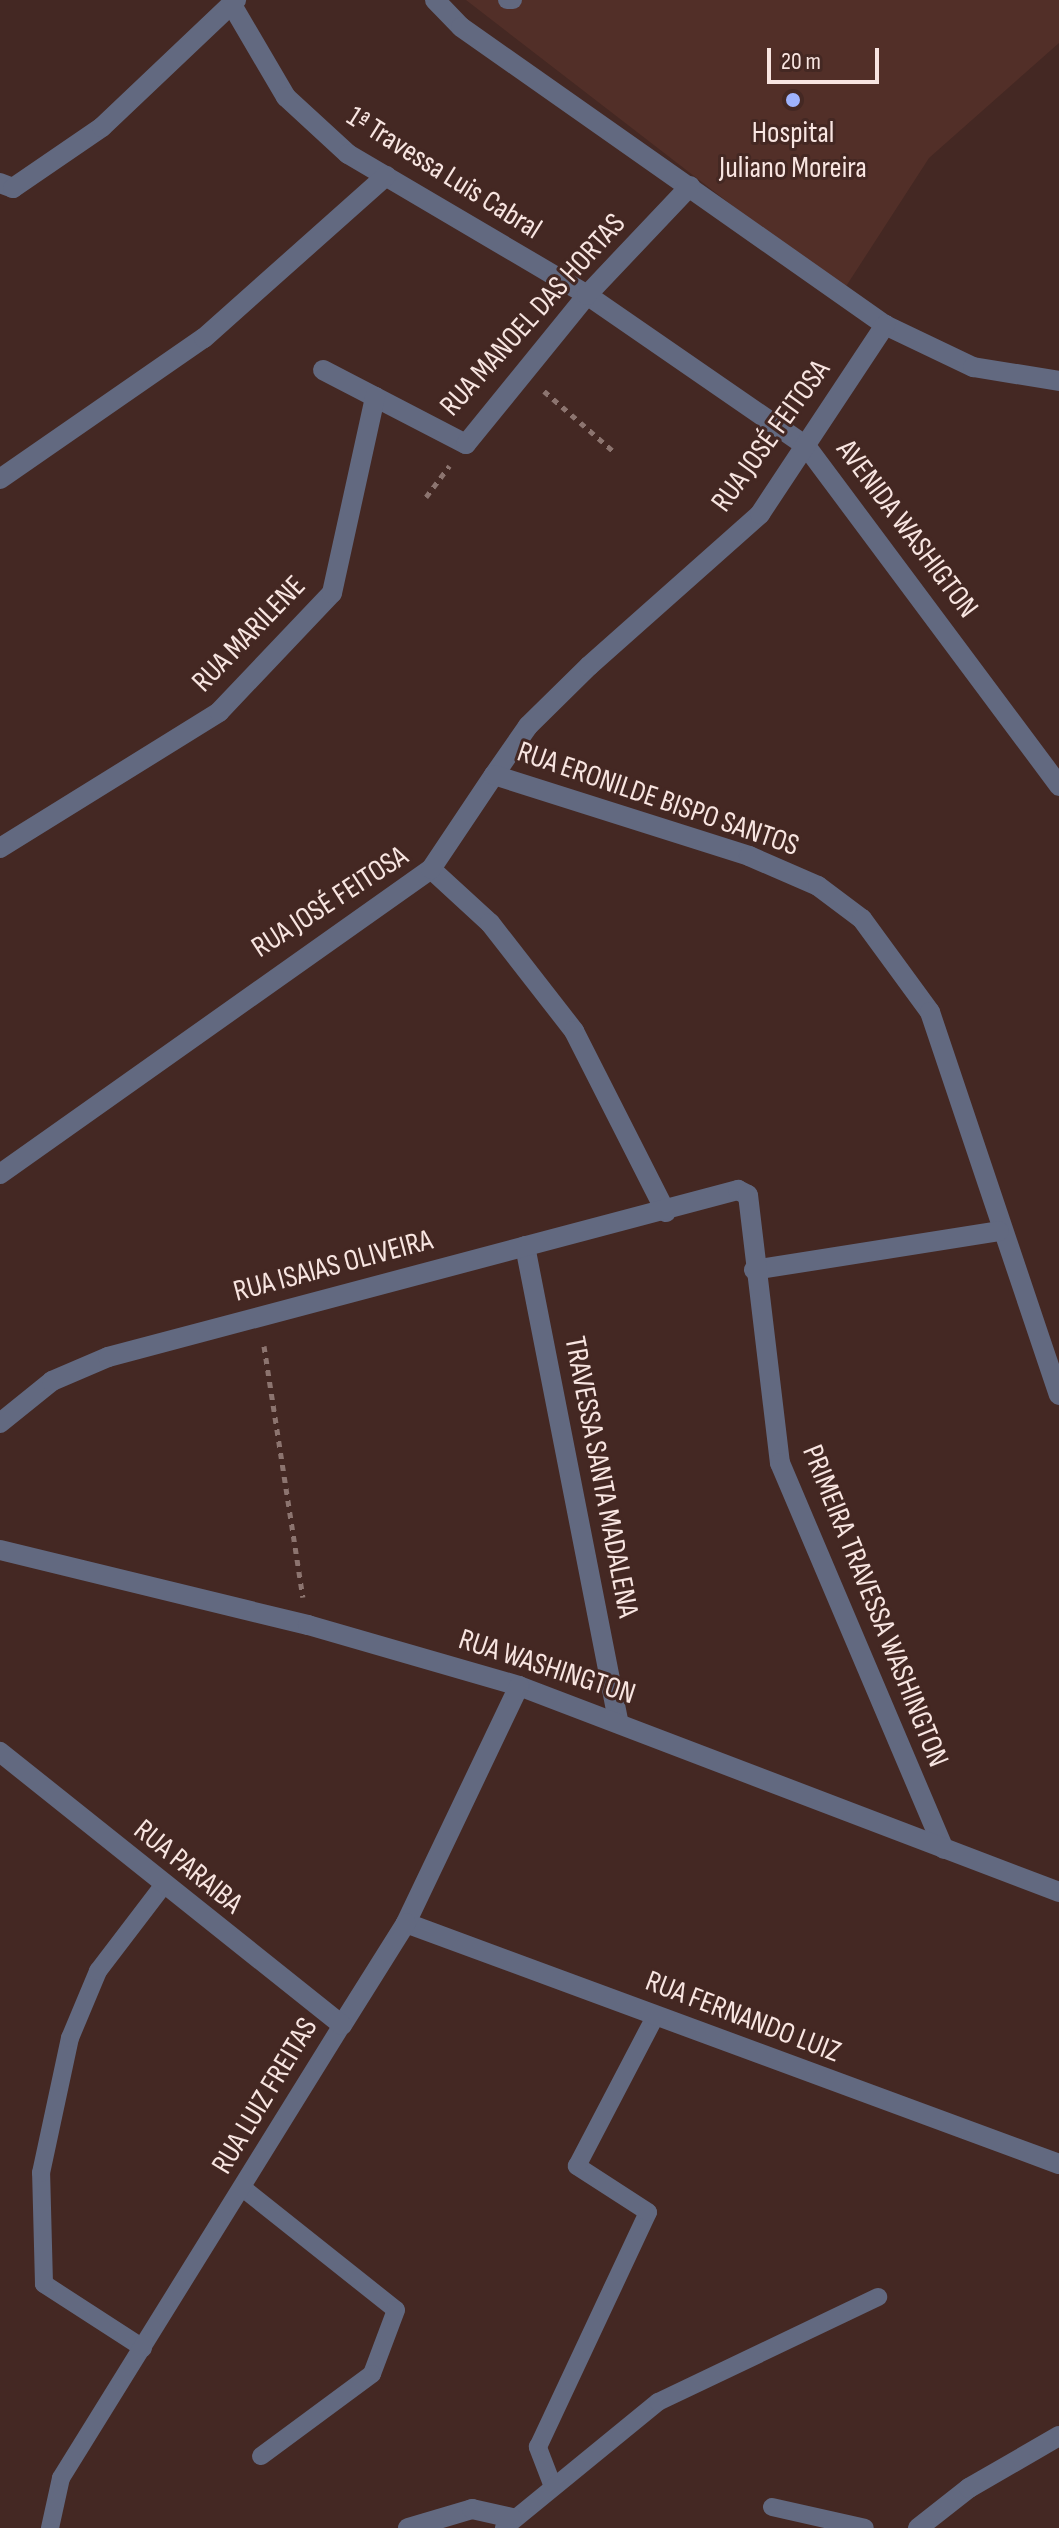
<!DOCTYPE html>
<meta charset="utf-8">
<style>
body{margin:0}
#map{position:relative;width:1059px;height:2528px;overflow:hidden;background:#442823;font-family:"Sofia Sans Condensed",sans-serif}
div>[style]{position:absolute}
.built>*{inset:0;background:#522f28}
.path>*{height:5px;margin-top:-2.5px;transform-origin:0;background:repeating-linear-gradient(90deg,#8c746f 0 6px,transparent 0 12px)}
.service>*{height:18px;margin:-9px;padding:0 9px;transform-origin:9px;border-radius:9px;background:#626980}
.minor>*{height:20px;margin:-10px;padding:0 10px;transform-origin:10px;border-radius:10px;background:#626980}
.tertiary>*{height:20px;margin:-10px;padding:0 10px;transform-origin:10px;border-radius:10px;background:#626980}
.dots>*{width:22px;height:22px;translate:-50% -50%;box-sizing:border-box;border:4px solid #442823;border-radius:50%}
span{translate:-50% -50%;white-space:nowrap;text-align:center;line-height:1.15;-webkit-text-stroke:6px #442823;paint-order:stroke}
.poi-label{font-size:30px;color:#f8e5e1}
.street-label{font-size:30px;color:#f8e5e1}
.scale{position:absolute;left:767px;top:48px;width:112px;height:36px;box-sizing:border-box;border:4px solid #f8e5e1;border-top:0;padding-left:10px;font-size:24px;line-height:28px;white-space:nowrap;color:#f8e5e1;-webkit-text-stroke:6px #442823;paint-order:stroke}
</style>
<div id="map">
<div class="built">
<i style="clip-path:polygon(466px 0,1059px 0,1059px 43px,929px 158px,843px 291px)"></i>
</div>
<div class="path">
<i style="left:544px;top:391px;width:91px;rotate:41deg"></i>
<i style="left:426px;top:497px;width:39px;rotate:-53deg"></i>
<i style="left:264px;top:1346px;width:254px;rotate:81.2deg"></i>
</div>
<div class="service">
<i style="left:507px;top:0;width:6px"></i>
<i style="left:244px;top:2189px;width:194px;rotate:38.5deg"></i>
<i style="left:396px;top:2310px;width:68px;rotate:110.6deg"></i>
<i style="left:372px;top:2374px;width:138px;rotate:143.5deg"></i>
<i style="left:143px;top:2348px;width:118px;rotate:-147.1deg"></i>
<i style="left:44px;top:2284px;width:111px;rotate:-91.5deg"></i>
<i style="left:41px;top:2173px;width:138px;rotate:-77.9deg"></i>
<i style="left:70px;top:2038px;width:73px;rotate:-67.3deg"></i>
<i style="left:98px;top:1971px;width:106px;rotate:-52.7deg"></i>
<i style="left:552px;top:2484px;width:40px;rotate:-111deg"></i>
<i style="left:538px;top:2447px;width:259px;rotate:-64.9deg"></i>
<i style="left:648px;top:2212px;width:85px;rotate:-147.1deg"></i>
<i style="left:577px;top:2166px;width:168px;rotate:-62.4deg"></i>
<i style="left:772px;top:2507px;width:95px;rotate:12.7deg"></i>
<i style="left:50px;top:2528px;width:51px;rotate:-77.6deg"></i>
<i style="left:61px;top:2478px;width:533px;rotate:-58.19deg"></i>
<i style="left:504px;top:2528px;width:199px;rotate:-39.3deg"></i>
<i style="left:658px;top:2402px;width:244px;rotate:-25.5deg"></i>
</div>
<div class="minor">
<i style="left:435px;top:0;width:37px;rotate:46deg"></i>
<i style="left:461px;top:27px;width:518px;rotate:35.1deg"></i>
<i style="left:885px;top:325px;width:98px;rotate:25.5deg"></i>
<i style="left:973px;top:367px;width:87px;rotate:9.2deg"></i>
<i style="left:232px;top:5px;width:107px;rotate:59.6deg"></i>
<i style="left:286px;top:97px;width:84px;rotate:42.6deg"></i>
<i style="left:348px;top:154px;width:277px;rotate:30.5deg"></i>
<i style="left:587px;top:295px;width:266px;rotate:34.6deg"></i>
<i style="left:806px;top:446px;width:424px;rotate:53.3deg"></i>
<i style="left:0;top:183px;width:14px;rotate:21deg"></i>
<i style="left:13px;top:188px;width:108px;rotate:-34.4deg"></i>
<i style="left:102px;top:127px;width:185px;rotate:-43.5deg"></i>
<i style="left:323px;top:370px;width:161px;rotate:27.4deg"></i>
<i style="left:466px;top:444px;width:192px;rotate:-50.9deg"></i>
<i style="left:587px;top:295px;width:150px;rotate:-46.6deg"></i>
<i style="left:0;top:479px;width:248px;rotate:-34.7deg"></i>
<i style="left:204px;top:338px;width:244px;rotate:-41.7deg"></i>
<i style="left:494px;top:775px;width:60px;rotate:-55.2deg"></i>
<i style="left:528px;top:726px;width:86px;rotate:-44.5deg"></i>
<i style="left:589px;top:666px;width:229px;rotate:-41.6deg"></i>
<i style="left:760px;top:514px;width:227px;rotate:-56.5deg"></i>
<i style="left:0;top:848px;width:258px;rotate:-31.8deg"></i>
<i style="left:219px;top:712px;width:164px;rotate:-46.5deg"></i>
<i style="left:332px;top:593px;width:201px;rotate:-77.6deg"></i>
<i style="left:431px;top:869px;width:80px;rotate:42.5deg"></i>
<i style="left:490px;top:923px;width:137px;rotate:52.1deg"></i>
<i style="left:574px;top:1031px;width:203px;rotate:63.1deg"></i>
<i style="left:0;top:1174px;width:528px;rotate:-35.29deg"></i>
<i style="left:431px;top:869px;width:113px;rotate:-56.2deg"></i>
<i style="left:494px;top:775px;width:268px;rotate:17.6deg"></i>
<i style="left:749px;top:856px;width:75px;rotate:23.5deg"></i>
<i style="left:818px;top:886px;width:55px;rotate:36.9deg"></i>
<i style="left:862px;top:919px;width:115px;rotate:53.8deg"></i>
<i style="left:930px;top:1012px;width:404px;rotate:71.4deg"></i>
<i style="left:525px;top:1246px;width:483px;rotate:78.9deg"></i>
<i style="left:754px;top:1270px;width:248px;rotate:-9deg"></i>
<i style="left:0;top:1423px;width:67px;rotate:-38.9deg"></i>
<i style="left:52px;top:1381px;width:61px;rotate:-23.2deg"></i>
<i style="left:108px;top:1357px;width:652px;rotate:-14.85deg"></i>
<i style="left:738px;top:1190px;width:11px;rotate:27deg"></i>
<i style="left:748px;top:1195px;width:270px;rotate:83.2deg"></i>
<i style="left:780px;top:1463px;width:419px;rotate:67deg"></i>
<i style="left:519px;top:1686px;width:578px;rotate:20.88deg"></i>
<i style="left:406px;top:1923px;width:696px;rotate:20.26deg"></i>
<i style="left:408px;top:2528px;width:67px;rotate:-16.5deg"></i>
<i style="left:472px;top:2509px;width:41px;rotate:12.7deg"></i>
<i style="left:918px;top:2528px;width:65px;rotate:-38.1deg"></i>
<i style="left:969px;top:2488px;width:104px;rotate:-30deg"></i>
</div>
<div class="tertiary">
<i style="left:0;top:1550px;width:317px;rotate:13.7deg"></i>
<i style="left:308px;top:1625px;width:220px;rotate:16.1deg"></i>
<i style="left:519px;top:1686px;width:263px;rotate:115.5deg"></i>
<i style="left:406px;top:1923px;width:120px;rotate:122.1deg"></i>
<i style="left:342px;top:2025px;width:438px;rotate:-141.4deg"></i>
</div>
<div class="dots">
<i style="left:793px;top:100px;background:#9fb3fd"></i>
</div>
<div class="poi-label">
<span style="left:793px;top:150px">Hospital<br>Juliano Moreira</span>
</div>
<div class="street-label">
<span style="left:444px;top:173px;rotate:32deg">1ª Travessa Luis Cabral</span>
<span style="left:533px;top:315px;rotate:-48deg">RUA MANOEL DAS HORTAS</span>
<span style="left:771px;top:436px;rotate:-54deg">RUA JOSÉ FEITOSA</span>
<span style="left:907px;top:529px;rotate:53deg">AVENIDA WASHIGTON</span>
<span style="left:249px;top:634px;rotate:-46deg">RUA MARILENE</span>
<span style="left:658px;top:799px;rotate:19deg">RUA ERONILDE BISPO SANTOS</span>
<span style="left:330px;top:902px;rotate:-33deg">RUA JOSÉ FEITOSA</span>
<span style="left:333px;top:1266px;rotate:-15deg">RUA ISAIAS OLIVEIRA</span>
<span style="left:601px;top:1477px;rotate:79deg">TRAVESSA SANTA MADALENA</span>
<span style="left:875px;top:1606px;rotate:68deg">PRIMEIRA TRAVESSA WASHINGTON</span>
<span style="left:547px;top:1667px;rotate:18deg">RUA WASHINGTON</span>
<span style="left:188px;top:1867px;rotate:39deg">RUA PARAIBA</span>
<span style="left:743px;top:2017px;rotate:21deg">RUA FERNANDO LUIZ</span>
<span style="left:265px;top:2096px;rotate:-59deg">RUA LUIZ FREITAS</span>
</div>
<div class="scale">20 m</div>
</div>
